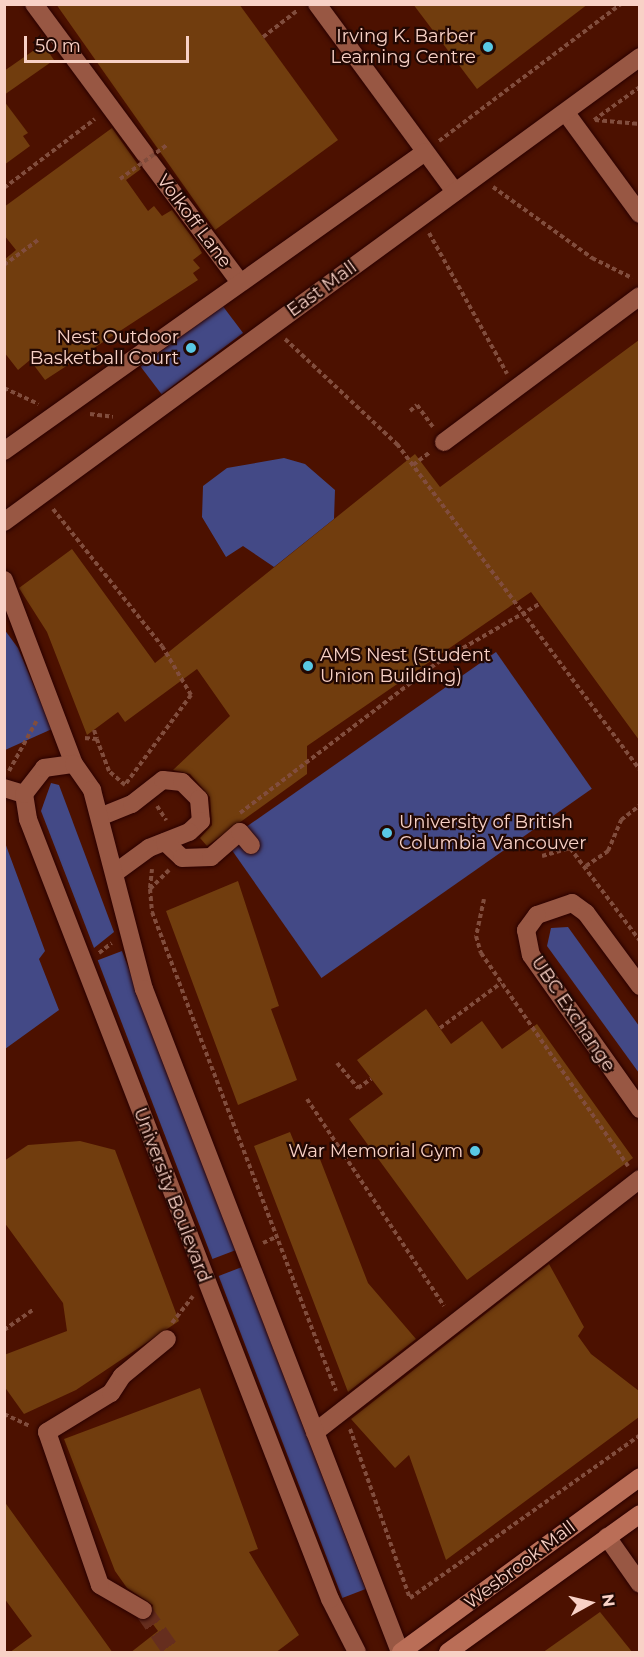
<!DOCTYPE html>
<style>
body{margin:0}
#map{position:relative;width:644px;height:1657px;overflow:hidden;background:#4c1100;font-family:Montserrat,sans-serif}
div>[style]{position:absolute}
.green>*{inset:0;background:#434986;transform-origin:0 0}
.building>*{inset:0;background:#713d0e}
.minor-tunnel>*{height:18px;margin-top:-9px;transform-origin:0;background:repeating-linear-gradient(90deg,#662e1e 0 18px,transparent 0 27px)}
.path>*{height:4px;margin-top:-2px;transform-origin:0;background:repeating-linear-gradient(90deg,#814d3d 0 4.5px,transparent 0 7.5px)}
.roads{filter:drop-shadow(0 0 2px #2a0100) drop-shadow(0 0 2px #2a0100)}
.minor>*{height:18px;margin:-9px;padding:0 9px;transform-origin:9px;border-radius:9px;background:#985743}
.major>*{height:18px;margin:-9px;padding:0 9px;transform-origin:9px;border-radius:9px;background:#ba6e57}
.path-bridge>*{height:4px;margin-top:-2px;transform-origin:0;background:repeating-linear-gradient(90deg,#814d3d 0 4.5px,transparent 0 7.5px)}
.dots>*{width:16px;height:16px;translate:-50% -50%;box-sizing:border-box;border:3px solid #220803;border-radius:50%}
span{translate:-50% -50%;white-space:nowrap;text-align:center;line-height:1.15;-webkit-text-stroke:4.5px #220803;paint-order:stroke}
.poi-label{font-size:18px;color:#f8d1c6}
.right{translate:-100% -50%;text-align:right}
.left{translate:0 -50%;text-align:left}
.street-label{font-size:18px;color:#f8d1c6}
.frame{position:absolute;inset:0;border:6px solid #f8d1c6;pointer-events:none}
.north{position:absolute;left:560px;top:1573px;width:60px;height:60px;-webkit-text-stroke:4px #220803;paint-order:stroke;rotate:82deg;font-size:16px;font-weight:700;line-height:24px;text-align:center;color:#f8d1c6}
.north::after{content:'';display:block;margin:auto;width:21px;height:27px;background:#f8d1c6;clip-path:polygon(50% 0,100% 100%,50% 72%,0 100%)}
.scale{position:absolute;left:24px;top:36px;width:165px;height:27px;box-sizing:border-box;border:3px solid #f8d1c6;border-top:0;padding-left:8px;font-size:18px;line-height:21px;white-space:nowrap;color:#f8d1c6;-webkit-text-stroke:4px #220803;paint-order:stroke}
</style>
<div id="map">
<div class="green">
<i style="left:222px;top:305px;width:35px;height:102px;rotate:53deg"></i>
<i style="clip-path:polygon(284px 458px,305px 464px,335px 490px,334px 519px,274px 567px,243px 546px,226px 557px,202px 517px,203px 486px,227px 468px)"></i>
<i style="clip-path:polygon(4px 629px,18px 648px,52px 729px,5px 750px)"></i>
<i style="left:496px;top:652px;width:167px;height:330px;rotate:55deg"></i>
<i style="clip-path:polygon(51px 783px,59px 785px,114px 932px,94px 948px,41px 811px)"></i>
<i style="clip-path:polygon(4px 840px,45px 951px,39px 959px,59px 1010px,5px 1049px)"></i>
<i style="clip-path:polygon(568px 927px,639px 1026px,639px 1073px,547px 946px,551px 928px)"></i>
<i style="left:122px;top:951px;width:320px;height:26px;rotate:69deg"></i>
<i style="left:242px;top:1267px;width:345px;height:25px;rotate:69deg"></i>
</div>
<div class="building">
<i style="clip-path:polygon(56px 4px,239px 4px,338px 140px,215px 230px)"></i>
<i style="clip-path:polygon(413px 4px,588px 4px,477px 89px)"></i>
<i style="clip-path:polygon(43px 44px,54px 60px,4px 95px,4px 71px)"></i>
<i style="clip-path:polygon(4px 101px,28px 133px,23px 136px,30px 146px,4px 165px)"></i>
<i style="clip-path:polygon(112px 128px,141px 169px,126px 180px,148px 211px,154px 206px,162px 216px,172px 210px,197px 244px,202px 253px,193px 260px,200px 268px,193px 273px,198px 280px,45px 380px,30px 360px,18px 370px,4px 352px,4px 260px,16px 250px,4px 235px,4px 207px)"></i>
<i style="clip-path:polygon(639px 340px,639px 740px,531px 592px,307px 746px,307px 774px,207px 846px,200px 838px,212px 825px,210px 797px,190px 774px,173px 770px,230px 716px,197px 669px,125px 722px,118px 712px,87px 735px,47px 632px,19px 588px,72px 549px,155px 663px,415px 454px,440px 487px)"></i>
<i style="clip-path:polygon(238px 881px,279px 1006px,271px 1009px,297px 1080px,238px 1105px,166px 911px)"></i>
<i style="clip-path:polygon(426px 1009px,451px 1044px,482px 1021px,502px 1049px,537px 1024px,633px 1158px,467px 1280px,349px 1119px,383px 1094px,357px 1060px)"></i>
<i style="clip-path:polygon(290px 1132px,301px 1159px,318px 1154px,368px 1283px,416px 1339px,348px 1392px,254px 1146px)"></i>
<i style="clip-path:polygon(80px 1141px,115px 1150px,179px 1321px,76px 1390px,24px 1414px,4px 1386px,4px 1355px,67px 1331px,63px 1303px,4px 1222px,4px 1161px,28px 1145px)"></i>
<i style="clip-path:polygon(549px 1264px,584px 1327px,578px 1336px,591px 1354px,639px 1391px,639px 1417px,446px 1560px,409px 1455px,395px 1468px,351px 1419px)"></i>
<i style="clip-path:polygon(200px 1388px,258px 1549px,249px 1552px,299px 1635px,275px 1653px,130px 1653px,158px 1631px,149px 1619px,153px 1605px,127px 1588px,115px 1571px,64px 1439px)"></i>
<i style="clip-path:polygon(4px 1501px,113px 1653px,9px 1653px,32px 1636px,4px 1598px)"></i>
<i style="clip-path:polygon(600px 1612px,633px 1653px,542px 1653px)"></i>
</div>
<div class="minor-tunnel">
<i style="left:143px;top:1610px;width:51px;rotate:55.4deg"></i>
</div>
<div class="path">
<i style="left:263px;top:37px;width:44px;rotate:-37.6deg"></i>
<i style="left:594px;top:120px;width:57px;rotate:-35.7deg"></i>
<i style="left:595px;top:120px;width:45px;rotate:5.1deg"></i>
<i style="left:439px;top:141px;width:228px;rotate:-37deg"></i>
<i style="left:493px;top:187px;width:122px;rotate:35.6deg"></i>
<i style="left:592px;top:258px;width:45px;rotate:26.6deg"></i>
<i style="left:4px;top:188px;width:114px;rotate:-37.2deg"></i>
<i style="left:429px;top:233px;width:161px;rotate:61deg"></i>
<i style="left:4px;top:265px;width:42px;rotate:-36.3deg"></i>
<i style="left:285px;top:339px;width:154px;rotate:43.2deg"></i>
<i style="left:397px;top:444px;width:407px;rotate:53.3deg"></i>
<i style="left:4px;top:388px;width:38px;rotate:25deg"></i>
<i style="left:410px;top:411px;width:9px;rotate:-41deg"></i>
<i style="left:417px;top:405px;width:27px;rotate:54deg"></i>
<i style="left:90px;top:414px;width:23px;rotate:7deg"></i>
<i style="left:413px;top:465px;width:20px;rotate:-37deg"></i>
<i style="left:53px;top:509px;width:175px;rotate:51.5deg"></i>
<i style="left:162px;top:646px;width:57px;rotate:59.4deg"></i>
<i style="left:191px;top:695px;width:112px;rotate:126.3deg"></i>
<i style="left:125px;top:785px;width:21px;rotate:-139deg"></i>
<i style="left:109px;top:771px;width:34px;rotate:-111deg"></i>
<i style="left:97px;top:739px;width:14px;rotate:-176deg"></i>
<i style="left:94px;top:730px;width:9px;rotate:72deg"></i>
<i style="left:9px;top:771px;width:58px;rotate:-61.2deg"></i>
<i style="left:157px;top:806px;width:17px;rotate:57deg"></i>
<i style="left:240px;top:813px;width:248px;rotate:-37.3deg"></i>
<i style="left:437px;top:663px;width:118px;rotate:-30deg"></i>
<i style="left:542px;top:856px;width:29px;rotate:-16deg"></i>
<i style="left:570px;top:848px;width:116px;rotate:53deg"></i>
<i style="left:586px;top:866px;width:27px;rotate:-34deg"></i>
<i style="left:608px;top:851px;width:34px;rotate:-67deg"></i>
<i style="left:621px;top:820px;width:24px;rotate:-38deg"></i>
<i style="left:169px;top:870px;width:27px;rotate:135deg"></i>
<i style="left:150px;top:889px;width:23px;rotate:85deg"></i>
<i style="left:152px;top:912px;width:513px;rotate:68.99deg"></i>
<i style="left:150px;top:888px;width:19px;rotate:-84deg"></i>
<i style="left:484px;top:899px;width:38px;rotate:102deg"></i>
<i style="left:476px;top:936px;width:18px;rotate:74deg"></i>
<i style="left:481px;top:953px;width:259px;rotate:55.4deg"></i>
<i style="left:99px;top:953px;width:16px;rotate:-38deg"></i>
<i style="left:440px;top:1028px;width:76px;rotate:-36.4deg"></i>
<i style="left:337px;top:1063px;width:33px;rotate:50deg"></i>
<i style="left:358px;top:1088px;width:16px;rotate:-35deg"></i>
<i style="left:307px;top:1099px;width:248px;rotate:56.5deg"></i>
<i style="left:263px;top:1243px;width:14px;rotate:-25deg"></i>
<i style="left:172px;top:1323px;width:34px;rotate:-52deg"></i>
<i style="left:4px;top:1330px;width:37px;rotate:-35deg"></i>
<i style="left:4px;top:1414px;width:29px;rotate:25deg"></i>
<i style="left:350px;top:1429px;width:179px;rotate:70.5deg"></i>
<i style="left:410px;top:1598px;width:282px;rotate:-35.3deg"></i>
</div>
<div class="roads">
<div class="minor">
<i style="left:34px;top:4px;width:187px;rotate:53.5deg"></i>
<i style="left:317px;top:4px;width:233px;rotate:53.7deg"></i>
<i style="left:566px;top:113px;width:125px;rotate:53.8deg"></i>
<i style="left:150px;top:162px;width:149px;rotate:53.2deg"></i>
<i style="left:444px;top:442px;width:244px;rotate:-36.7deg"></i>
<i style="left:4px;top:451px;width:516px;rotate:-35.38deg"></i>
<i style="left:4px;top:522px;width:788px;rotate:-36.17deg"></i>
<i style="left:4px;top:580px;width:197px;rotate:69.2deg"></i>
<i style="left:4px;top:788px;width:21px;rotate:17deg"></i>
<i style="left:102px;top:816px;width:32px;rotate:-22deg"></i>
<i style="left:132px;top:804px;width:39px;rotate:-38deg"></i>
<i style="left:163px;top:780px;width:19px;rotate:6deg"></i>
<i style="left:182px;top:782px;width:24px;rotate:45deg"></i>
<i style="left:199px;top:799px;width:22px;rotate:85deg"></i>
<i style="left:201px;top:821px;width:16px;rotate:137deg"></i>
<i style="left:189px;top:832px;width:43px;rotate:158.2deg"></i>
<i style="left:149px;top:848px;width:42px;rotate:143.7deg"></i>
<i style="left:165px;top:842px;width:23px;rotate:43deg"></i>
<i style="left:182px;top:858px;width:29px;rotate:-2deg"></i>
<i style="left:211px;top:857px;width:38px;rotate:-41deg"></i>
<i style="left:240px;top:832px;width:17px;rotate:50deg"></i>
<i style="left:640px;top:986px;width:91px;rotate:-126.5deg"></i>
<i style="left:586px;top:913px;width:17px;rotate:-144deg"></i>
<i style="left:572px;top:903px;width:37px;rotate:161deg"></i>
<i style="left:537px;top:915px;width:19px;rotate:126deg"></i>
<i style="left:526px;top:930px;width:25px;rotate:79deg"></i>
<i style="left:531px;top:955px;width:189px;rotate:54.7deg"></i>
<i style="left:315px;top:1432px;width:412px;rotate:-37.9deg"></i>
<i style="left:607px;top:1537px;width:57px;rotate:54.9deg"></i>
<i style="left:143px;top:1610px;width:50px;rotate:-149.8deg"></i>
<i style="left:100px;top:1585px;width:162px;rotate:-109.1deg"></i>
<i style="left:47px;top:1432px;width:75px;rotate:-31.4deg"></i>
<i style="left:111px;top:1393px;width:20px;rotate:-57deg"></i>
<i style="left:122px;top:1376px;width:58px;rotate:-39.4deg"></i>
<i style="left:357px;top:1652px;width:59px;rotate:-117deg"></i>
<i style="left:330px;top:1599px;width:836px;rotate:-111.17deg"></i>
<i style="left:28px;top:819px;width:25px;rotate:-99deg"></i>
<i style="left:24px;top:794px;width:33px;rotate:-52deg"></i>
<i style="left:44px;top:768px;width:30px;rotate:-8deg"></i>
<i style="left:74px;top:764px;width:32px;rotate:55deg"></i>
<i style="left:92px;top:790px;width:206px;rotate:75.4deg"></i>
<i style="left:144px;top:989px;width:711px;rotate:68.89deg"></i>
</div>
<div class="major">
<i style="left:401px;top:1652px;width:296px;rotate:-36.2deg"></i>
<i style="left:448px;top:1652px;width:236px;rotate:-35.7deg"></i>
</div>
</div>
<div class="path-bridge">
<i style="left:120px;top:179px;width:58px;rotate:-35.9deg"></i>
</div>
<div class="dots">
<i style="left:488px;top:47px;background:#59c8e4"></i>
<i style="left:191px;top:348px;background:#59c8e4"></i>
<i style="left:308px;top:666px;background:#59c8e4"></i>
<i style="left:387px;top:833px;background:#59c8e4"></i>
<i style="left:475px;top:1151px;background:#59c8e4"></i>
</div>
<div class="poi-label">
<span class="right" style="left:476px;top:47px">Irving K. Barber<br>Learning Centre</span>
<span class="right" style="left:179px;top:348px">Nest Outdoor<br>Basketball Court</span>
<span class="left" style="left:320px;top:666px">AMS Nest (Student<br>Union Building)</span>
<span class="left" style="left:399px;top:833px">University of British<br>Columbia Vancouver</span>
<span class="right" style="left:463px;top:1151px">War Memorial Gym</span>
</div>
<div class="street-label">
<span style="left:194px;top:221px;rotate:53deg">Volkoff Lane</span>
<span style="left:322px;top:289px;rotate:-36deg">East Mall</span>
<span style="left:573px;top:1014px;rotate:56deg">UBC Exchange</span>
<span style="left:172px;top:1195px;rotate:69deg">University Boulevard</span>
<span style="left:520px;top:1565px;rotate:-37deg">Wesbrook Mall</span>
</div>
<div class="frame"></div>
<div class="north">N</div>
<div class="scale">50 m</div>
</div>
